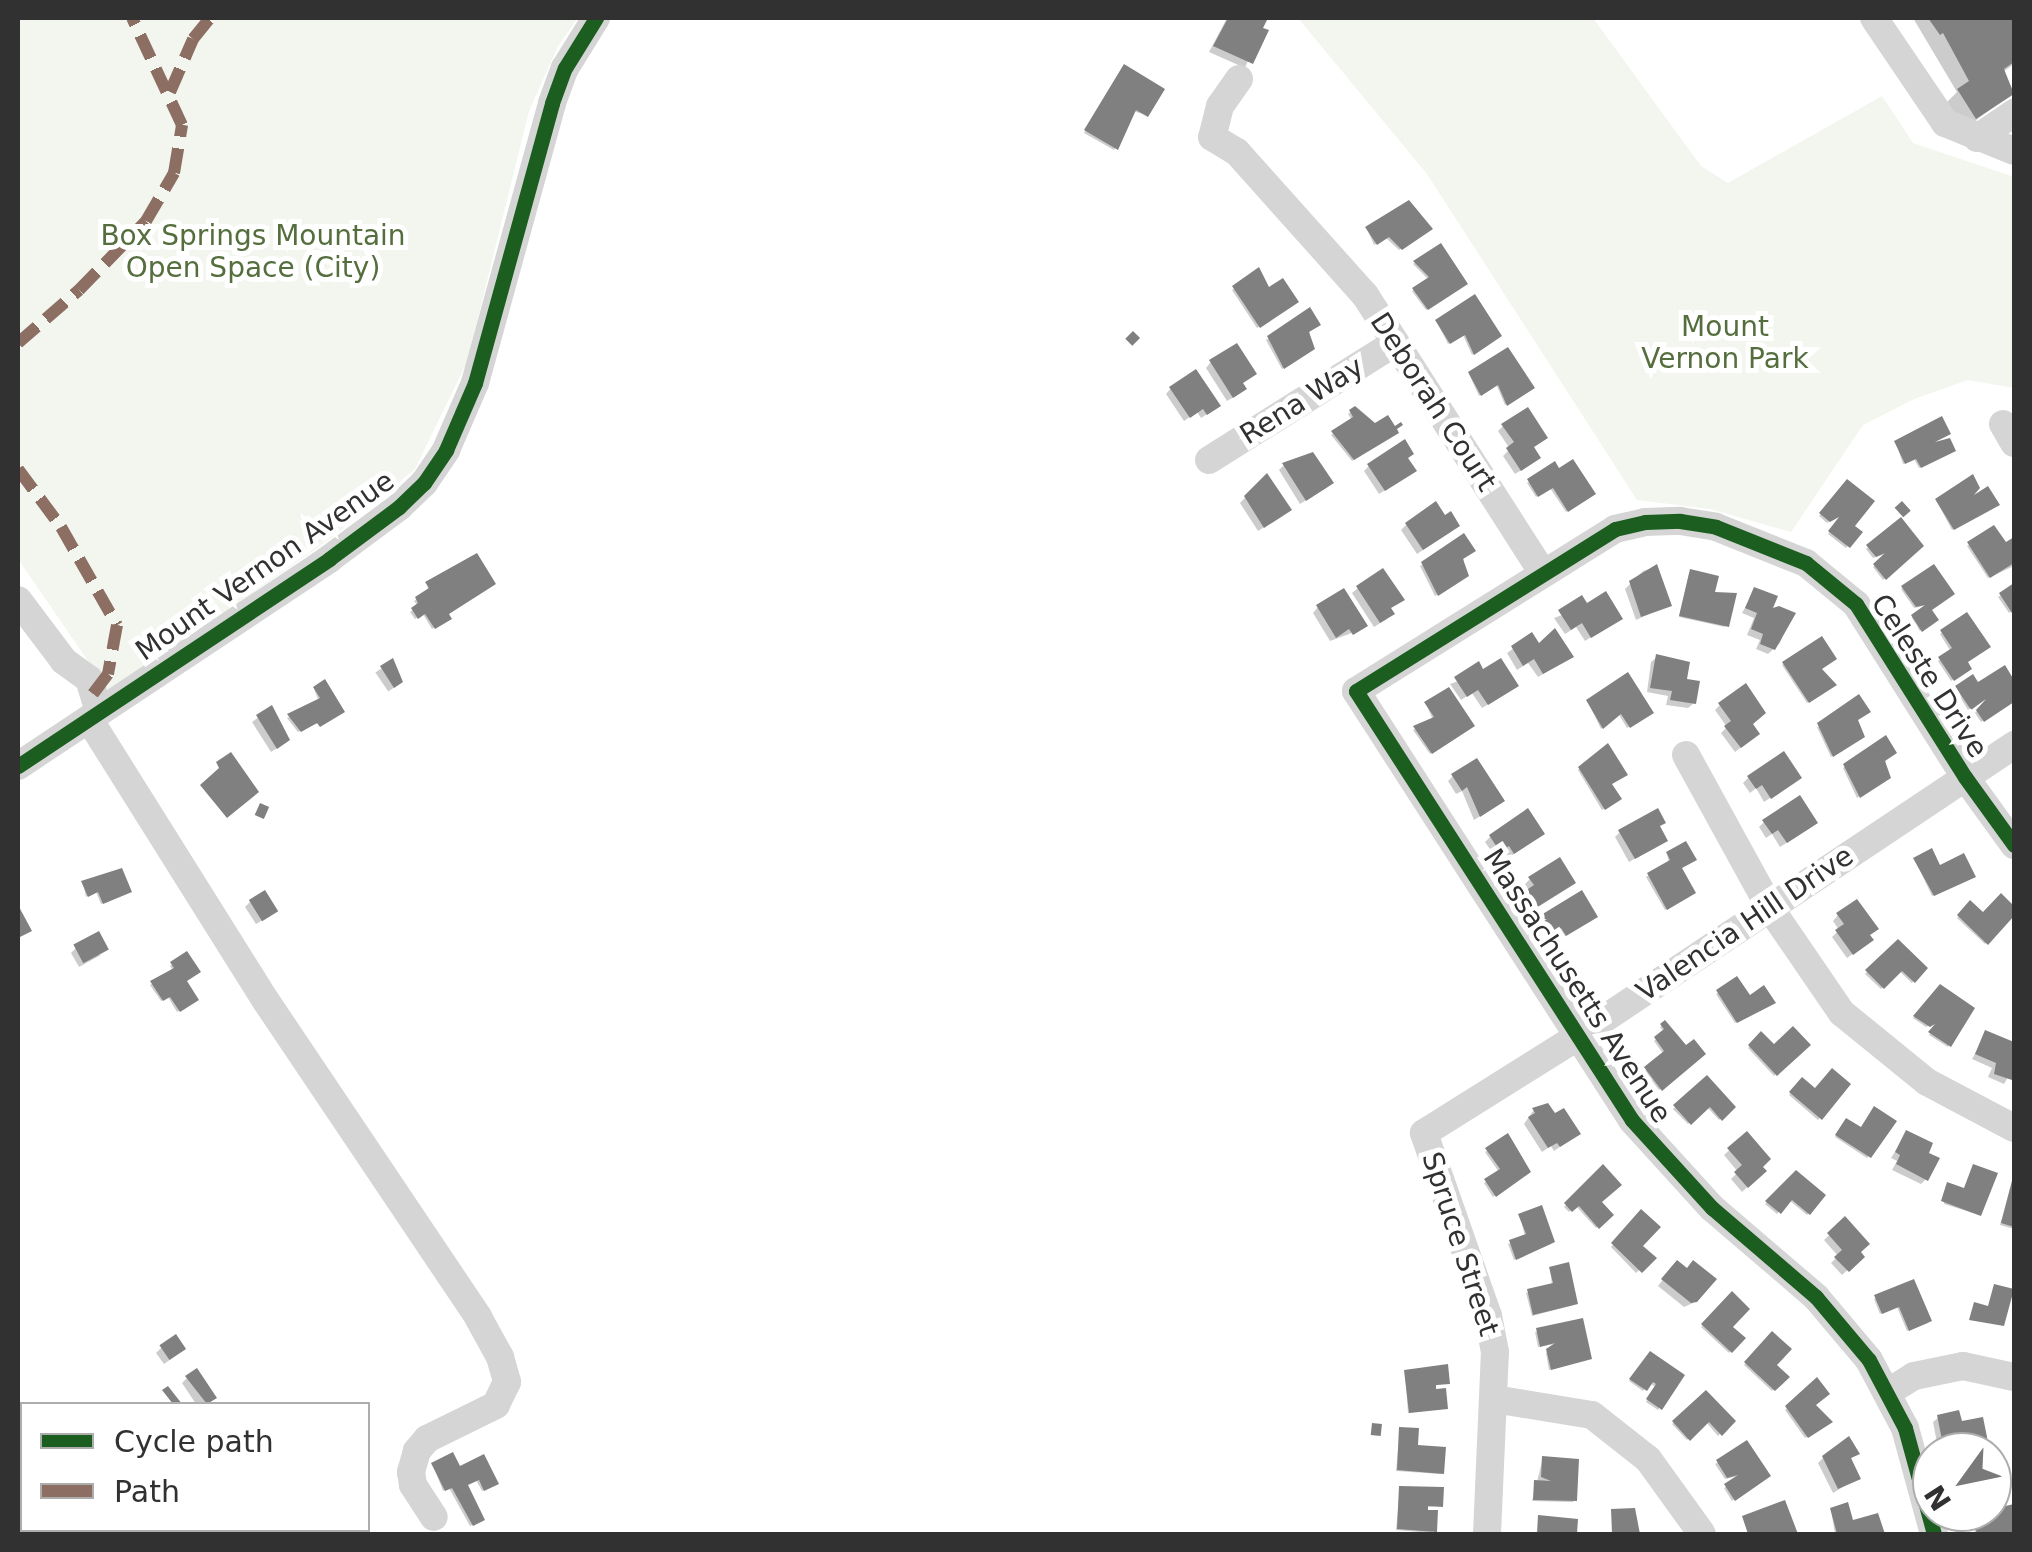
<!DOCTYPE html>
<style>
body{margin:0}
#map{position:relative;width:2032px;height:1552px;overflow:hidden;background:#fff;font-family:"DejaVu Sans",sans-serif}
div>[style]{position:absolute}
.green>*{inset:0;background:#f2f6ee}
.shadow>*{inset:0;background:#0003;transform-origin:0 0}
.building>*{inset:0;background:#808080;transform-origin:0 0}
.minor>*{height:28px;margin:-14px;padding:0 14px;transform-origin:14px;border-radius:14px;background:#d5d5d5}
.quiet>*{height:12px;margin-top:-6px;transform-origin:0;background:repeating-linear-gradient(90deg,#8d6e63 0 25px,transparent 0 37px)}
.cycleway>*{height:15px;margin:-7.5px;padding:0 7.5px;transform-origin:7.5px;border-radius:7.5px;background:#1b5e20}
span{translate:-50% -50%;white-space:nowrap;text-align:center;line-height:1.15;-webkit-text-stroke:10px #fff;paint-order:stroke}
.park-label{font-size:28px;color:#556e3d}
.street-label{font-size:28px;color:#313131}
.frame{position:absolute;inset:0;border:20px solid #313131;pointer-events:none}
.legend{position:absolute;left:20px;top:1402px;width:350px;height:130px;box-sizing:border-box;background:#fff;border:2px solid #adadad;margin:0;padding:12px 18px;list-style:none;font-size:30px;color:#313131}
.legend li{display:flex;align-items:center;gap:20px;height:50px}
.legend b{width:50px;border:2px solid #adadad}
.north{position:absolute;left:1912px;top:1432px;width:100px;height:100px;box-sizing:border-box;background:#fff;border:2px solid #adadad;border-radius:50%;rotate:237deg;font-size:28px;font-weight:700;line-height:40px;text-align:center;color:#313131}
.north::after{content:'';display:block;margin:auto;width:35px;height:45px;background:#797979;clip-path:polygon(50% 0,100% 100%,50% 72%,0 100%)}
</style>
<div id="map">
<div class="green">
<i style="clip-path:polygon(18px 18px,578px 18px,558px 46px,529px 111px,467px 362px,415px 469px,334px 536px,110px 693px,18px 559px)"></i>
<i style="clip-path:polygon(1298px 18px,1593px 18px,1701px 166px,1728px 183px,1882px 96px,1913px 143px,2014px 177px,2014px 388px,1968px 380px,1914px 399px,1863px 425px,1791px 532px,1710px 509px,1637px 500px,1427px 174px)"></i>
</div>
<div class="shadow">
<i style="clip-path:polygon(1227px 18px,1265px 18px,1245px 68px,1209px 52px)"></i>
<i style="clip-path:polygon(1913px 18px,2014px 18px,2014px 64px,2003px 72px,2014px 92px,1964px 129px,1946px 103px,1957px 92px)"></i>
<i style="clip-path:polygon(1122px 69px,1146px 115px,1133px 111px,1114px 150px,1084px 133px)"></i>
<i style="clip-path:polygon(1367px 229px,1430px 229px,1399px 250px,1386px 238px,1374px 245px)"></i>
<i style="clip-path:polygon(1441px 246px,1463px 285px,1426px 310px,1412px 291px,1429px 280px,1413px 264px)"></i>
<i style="clip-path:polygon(1258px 271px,1268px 291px,1295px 302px,1257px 328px,1232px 290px)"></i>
<i style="clip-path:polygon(1309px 311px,1310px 351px,1282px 369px,1266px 340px)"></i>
<i style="clip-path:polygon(1437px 322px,1499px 336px,1472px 355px,1463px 335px,1448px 344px)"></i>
<i style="clip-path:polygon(1211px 362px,1239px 394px,1227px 401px,1206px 368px)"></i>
<i style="clip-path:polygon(1469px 374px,1530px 389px,1505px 405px,1496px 384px,1479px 396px)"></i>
<i style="clip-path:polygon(1171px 388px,1212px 411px,1201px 418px,1197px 412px,1184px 421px,1166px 394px)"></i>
<i style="clip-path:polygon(1354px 409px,1375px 426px,1394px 434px,1352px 461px,1331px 435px,1352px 420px,1348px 414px)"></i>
<i style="clip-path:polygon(1503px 426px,1532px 448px,1533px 463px,1515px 474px,1503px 456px,1510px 449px,1498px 431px)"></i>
<i style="clip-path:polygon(1896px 443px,1930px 443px,1951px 453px,1919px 468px,1914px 459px,1903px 464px)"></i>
<i style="clip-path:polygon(1406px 459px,1408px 476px,1379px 494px,1364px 471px,1369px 466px)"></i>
<i style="clip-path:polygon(1284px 465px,1326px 488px,1300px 504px,1279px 470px)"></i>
<i style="clip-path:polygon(1554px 465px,1593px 494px,1566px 512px,1550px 488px,1536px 497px,1527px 483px)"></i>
<i style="clip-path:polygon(1266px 476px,1283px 515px,1258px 531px,1240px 503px)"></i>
<i style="clip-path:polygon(1848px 482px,1852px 526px,1859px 532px,1846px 548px,1828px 534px,1845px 512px,1827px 523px,1819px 516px)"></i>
<i style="clip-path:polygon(1936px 500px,1995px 506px,1952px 530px)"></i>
<i style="clip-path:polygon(1444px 519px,1452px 531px,1417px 554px,1401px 530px,1407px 524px)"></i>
<i style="clip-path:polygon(1900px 521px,1921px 546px,1883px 580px,1873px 567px,1891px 552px,1873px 558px,1866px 549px)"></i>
<i style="clip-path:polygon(1993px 528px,2005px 546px,2014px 540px,2014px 566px,1988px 578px,1967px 546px)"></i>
<i style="clip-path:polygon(1463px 537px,1464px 577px,1435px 596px,1420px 566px)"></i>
<i style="clip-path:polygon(1656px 567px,1669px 605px,1636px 620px,1625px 589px,1643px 571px)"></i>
<i style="clip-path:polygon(1934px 567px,1952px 594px,1929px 610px,1936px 620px,1920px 631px,1911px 618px,1931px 604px,1914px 608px,1901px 589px)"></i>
<i style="clip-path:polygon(1689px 574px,1712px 595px,1725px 627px,1679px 617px)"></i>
<i style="clip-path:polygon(427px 584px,449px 618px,432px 629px,423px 614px,415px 619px,410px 612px,418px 606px,414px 601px,428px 591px)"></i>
<i style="clip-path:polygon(2014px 586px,2014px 610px,2009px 613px,1998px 597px)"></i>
<i style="clip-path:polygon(1358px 588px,1387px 619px,1374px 627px,1352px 593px)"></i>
<i style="clip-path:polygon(1755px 590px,1768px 613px,1792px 614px,1780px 643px,1768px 654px,1756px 649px,1760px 640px,1747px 635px,1754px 618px,1742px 613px)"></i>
<i style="clip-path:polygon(1586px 606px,1620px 619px,1585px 641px,1576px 627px,1565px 634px,1554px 618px)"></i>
<i style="clip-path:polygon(1318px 607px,1360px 630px,1330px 641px,1313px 613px)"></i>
<i style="clip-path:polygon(1966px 615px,1965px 662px,1969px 668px,1951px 681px,1938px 661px,1951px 652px,1940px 634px)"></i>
<i style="clip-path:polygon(1531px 636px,1538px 647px,1571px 657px,1538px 677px,1528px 663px,1517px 670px,1507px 653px)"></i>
<i style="clip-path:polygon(1821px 639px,1818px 669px,1834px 685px,1807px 703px,1782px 665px)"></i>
<i style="clip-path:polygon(1657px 657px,1684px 681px,1694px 703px,1688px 708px,1666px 705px,1668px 696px,1647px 692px,1651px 662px)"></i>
<i style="left:382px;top:668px;width:23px;height:8px;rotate:56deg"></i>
<i style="clip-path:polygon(2004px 668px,2014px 684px,2014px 700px,1981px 722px,1975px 713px,1991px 694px,1968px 710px,1955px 689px,1972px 677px,1978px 686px)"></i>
<i style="clip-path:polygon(1483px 672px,1510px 691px,1482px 708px,1472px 693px,1461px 700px,1450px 684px)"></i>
<i style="clip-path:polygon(314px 689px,340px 713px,298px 732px,287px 718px,319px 702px)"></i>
<i style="clip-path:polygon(1588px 702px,1651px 712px,1627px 728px,1618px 713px,1601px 729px)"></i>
<i style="clip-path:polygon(1426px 704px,1472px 726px,1430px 754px,1413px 730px,1433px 720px)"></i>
<i style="clip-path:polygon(1720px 705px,1750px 724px,1752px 739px,1735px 752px,1721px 733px,1727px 727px,1715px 710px)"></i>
<i style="clip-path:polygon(271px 708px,282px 745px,271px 752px,252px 722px)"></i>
<i style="clip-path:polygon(1856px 720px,1860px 738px,1831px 757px,1817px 727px)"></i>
<i style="clip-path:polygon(1885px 738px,1886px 779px,1857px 798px,1843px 768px)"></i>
<i style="clip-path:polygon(1608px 747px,1610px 784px,1617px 801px,1602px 810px,1578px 770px)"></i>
<i style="clip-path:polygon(1453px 776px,1496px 806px,1474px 820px,1462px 791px,1456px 794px,1448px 781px)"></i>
<i style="clip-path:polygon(1748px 778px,1794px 782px,1764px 802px,1756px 788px,1750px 793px,1743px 783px)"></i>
<i style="clip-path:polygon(1764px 822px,1810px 828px,1780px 847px,1772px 834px,1766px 838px,1759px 827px)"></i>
<i style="clip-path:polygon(1658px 828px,1659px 845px,1629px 862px,1615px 837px,1620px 832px)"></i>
<i style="clip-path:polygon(1490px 837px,1536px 839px,1508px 858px,1503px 850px,1494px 855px,1485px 842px)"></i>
<i style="clip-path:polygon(1667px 854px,1691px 895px,1665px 910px,1646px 877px,1669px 863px)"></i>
<i style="clip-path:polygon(1915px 860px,1939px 868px,1971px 878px,1932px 896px)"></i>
<i style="clip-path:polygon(1530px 879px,1573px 883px,1530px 911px,1522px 898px,1529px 891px,1525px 884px)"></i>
<i style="clip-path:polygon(83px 883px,127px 893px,101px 904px,96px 892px,86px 897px)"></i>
<i style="clip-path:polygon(1581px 894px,1589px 922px,1560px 939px,1555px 931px,1546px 937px,1537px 922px)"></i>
<i style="clip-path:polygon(2001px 897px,2014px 914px,1985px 944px,1957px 918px,1970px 903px,1983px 916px)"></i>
<i style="clip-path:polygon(250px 902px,270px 916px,256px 924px,245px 907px)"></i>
<i style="clip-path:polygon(1838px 915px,1868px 936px,1865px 945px,1847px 958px,1832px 937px,1839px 930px,1833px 921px)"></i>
<i style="clip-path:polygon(1898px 942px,1925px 968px,1912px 983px,1899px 971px,1881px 989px,1865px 974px)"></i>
<i style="clip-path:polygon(76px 948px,101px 955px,79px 967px,71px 953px)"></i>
<i style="clip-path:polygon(187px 954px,184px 981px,196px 999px,177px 1012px,168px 997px,161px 1001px,150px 985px,173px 971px,170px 966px)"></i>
<i style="clip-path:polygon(1737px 980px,1749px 998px,1771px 1004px,1735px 1023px,1716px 994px)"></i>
<i style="clip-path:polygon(1940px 987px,1972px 1008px,1948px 1047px,1929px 1035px,1941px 1019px,1926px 1027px,1913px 1018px)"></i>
<i style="clip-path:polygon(1665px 1023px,1686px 1048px,1703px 1054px,1659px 1090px,1644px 1071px,1664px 1055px,1654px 1041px,1664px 1032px,1660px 1027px)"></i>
<i style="clip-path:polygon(1986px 1033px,2014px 1045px,2014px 1067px,2004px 1084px,1988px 1077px,1992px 1068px,1972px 1059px)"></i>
<i style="clip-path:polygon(1762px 1035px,1774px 1047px,1807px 1045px,1774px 1076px,1748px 1048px)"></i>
<i style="clip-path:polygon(1707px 1079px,1732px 1107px,1719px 1120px,1707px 1107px,1688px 1124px,1673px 1109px)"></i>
<i style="clip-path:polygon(1802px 1080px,1815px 1091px,1848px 1085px,1818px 1120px,1789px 1095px)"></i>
<i style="clip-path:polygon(1547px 1106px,1573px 1138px,1554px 1151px,1551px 1146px,1542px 1152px,1524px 1124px,1533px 1111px)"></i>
<i style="clip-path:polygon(1847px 1121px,1861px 1130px,1893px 1122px,1867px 1158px,1835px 1137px)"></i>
<i style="clip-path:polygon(1907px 1133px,1925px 1154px,1926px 1179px,1921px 1184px,1892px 1170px,1897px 1161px,1891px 1158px)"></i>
<i style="clip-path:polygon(1746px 1135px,1764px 1171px,1742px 1192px,1731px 1179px,1738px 1172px,1724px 1155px)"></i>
<i style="clip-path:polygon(1507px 1137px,1528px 1172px,1493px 1197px,1484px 1183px,1499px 1172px,1485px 1152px)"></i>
<i style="clip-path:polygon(1603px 1168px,1599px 1202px,1611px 1215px,1596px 1228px,1576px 1206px,1569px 1212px,1564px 1207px)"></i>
<i style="clip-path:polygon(1796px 1173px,1823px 1195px,1807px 1215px,1789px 1200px,1777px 1214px,1765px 1204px)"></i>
<i style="clip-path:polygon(2012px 1182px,2014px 1182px,2014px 1229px,2000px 1225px)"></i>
<i style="clip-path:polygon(1946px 1186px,1979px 1215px,1944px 1204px)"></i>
<i style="clip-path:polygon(1641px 1213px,1640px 1246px,1653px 1258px,1636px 1273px,1611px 1247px)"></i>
<i style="clip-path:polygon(1520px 1216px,1551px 1244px,1514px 1260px,1508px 1244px,1525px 1237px)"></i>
<i style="clip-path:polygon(1845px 1220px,1862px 1257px,1842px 1275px,1831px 1263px,1838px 1256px,1824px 1240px)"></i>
<i style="clip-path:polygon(1672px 1268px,1687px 1270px,1699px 1297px,1693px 1303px,1684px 1307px,1658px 1286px)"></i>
<i style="clip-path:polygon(1550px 1269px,1574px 1305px,1532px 1316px,1526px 1293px,1552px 1286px)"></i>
<i style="clip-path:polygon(1913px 1283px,1928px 1323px,1907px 1331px,1897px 1307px,1880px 1314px,1874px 1299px)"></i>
<i style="clip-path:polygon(1732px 1295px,1730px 1327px,1742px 1338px,1729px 1353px,1701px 1327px)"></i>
<i style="clip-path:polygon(1581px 1321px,1589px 1359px,1549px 1370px,1546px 1353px,1560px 1343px,1538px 1347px,1535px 1332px)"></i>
<i style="clip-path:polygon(1772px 1335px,1773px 1366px,1786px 1378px,1772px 1391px,1744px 1365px)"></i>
<i style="clip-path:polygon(161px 1348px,178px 1354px,164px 1364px,156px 1353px)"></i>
<i style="clip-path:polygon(1651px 1354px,1681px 1376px,1658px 1410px,1646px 1402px,1656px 1387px,1649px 1383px,1643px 1391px,1629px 1381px)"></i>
<i style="clip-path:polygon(1405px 1373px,1447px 1383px,1434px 1386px,1446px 1408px,1408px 1413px)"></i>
<i style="clip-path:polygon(187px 1378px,214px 1398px,206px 1404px,196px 1404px,182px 1383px)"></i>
<i style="clip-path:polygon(1817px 1381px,1812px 1405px,1829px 1422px,1805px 1438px,1785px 1410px)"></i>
<i style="clip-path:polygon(1706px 1393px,1732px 1421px,1718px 1436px,1706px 1422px,1687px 1440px,1672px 1424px)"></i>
<i style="clip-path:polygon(1939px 1417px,1960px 1424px,1985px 1441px,1980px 1447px,1946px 1452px,1944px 1442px,1937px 1443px,1933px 1422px)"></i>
<i style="clip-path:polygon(1400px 1429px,1442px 1473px,1440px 1474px,1396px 1471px)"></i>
<i style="clip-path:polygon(1747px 1444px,1767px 1475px,1732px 1501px,1724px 1488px,1743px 1475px,1725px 1479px,1715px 1464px)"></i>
<i style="clip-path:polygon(1857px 1453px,1849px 1460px,1858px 1478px,1833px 1493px,1818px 1463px,1823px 1458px)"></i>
<i style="clip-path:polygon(1543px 1458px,1574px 1500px,1573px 1502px,1532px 1501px)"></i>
<i style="clip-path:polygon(433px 1465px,459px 1469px,494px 1485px,482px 1491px,476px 1480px,466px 1485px,480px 1522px,470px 1526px,449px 1488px,443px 1491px)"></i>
<i style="clip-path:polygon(1400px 1489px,1440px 1506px,1426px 1507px,1432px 1533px,1396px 1530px)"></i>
<i style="clip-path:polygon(2014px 1506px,2014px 1534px,1975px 1534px,1973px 1516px)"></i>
<i style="clip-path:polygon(1831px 1510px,1851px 1523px,1877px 1516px,1882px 1534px,1835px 1534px)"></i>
<i style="left:118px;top:1530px;width:68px;height:4px"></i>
</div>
<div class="building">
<i style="clip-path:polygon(1228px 18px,1268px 18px,1263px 28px,1269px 30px,1253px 64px,1213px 46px)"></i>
<i style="clip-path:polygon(1928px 18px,2014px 18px,2014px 62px,2004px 69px,2014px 94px,1976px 119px,1957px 89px,1969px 81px,1943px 33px,1940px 35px)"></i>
<i style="clip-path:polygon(1124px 64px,1165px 89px,1148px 117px,1136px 110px,1118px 150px,1084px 130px)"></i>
<i style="clip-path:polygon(1409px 200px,1433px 229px,1402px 250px,1389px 237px,1377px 245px,1365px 227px)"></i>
<i style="clip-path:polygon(1441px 243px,1468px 284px,1428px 310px,1412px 288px,1429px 277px,1413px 261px)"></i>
<i style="clip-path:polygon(1259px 267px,1269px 287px,1283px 278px,1299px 302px,1260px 328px,1232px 286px)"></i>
<i style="clip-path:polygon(1475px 294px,1502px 336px,1474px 355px,1465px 335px,1450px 344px,1435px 320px)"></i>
<i style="clip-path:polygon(1310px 307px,1321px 325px,1309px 332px,1315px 349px,1284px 369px,1267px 336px)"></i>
<i style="left:1133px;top:331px;width:10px;height:11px;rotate:45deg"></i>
<i style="clip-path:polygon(1237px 343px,1257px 374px,1243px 383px,1247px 389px,1233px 398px,1209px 360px)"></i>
<i style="clip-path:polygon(1508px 347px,1535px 388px,1507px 406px,1498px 385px,1481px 396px,1468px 372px)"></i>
<i style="clip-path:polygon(1196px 369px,1221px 406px,1207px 415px,1203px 409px,1190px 418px,1169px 387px)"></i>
<i style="clip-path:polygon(1355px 406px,1375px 423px,1388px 415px,1395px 426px,1401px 422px,1403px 425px,1397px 429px,1399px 433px,1354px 460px,1331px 431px,1353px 417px,1349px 410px)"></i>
<i style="clip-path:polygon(1528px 407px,1548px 438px,1534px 447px,1541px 458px,1521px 471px,1506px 448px,1514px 442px,1501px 424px)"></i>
<i style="clip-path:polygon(1942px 416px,1951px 434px,1935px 442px,1950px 438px,1956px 451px,1921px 468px,1916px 459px,1905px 464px,1894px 441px)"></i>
<i style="clip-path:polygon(1405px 439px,1414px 454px,1408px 458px,1417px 471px,1385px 491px,1367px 464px)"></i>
<i style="clip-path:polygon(1313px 452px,1334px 483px,1306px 501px,1282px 463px)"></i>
<i style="clip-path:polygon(1573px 459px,1596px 494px,1568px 512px,1553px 488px,1538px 497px,1527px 479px,1555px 461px,1559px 468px)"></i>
<i style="clip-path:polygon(1267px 473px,1292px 510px,1264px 528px,1244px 496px)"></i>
<i style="clip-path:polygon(1973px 474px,1980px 488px,1974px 495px,1988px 486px,2000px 505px,1954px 530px,1935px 499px)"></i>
<i style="clip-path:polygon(1847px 479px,1875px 501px,1855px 526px,1863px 532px,1850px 548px,1828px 531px,1839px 517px,1830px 522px,1819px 513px)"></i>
<i style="clip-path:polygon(1436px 501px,1445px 515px,1451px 511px,1460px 526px,1423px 550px,1405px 523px)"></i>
<i style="left:1902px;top:501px;width:13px;height:10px;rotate:48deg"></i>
<i style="clip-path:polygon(1901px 517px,1924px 546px,1886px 580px,1873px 564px,1885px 553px,1876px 557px,1866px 545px)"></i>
<i style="clip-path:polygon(1994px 525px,2006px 542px,2014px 537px,2014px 563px,1990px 578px,1967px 542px)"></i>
<i style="clip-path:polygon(1464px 533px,1476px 551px,1463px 559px,1469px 576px,1438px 596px,1421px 562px)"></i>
<i style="clip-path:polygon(477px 553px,496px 584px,449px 614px,452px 619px,435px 629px,425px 614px,418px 619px,411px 608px,418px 603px,415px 597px,429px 588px,425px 582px)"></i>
<i style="clip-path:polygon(1657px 564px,1672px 606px,1641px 617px,1629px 581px)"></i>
<i style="clip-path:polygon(1934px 564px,1955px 594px,1932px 610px,1939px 620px,1922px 632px,1911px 615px,1925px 605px,1916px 607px,1901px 586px)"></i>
<i style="clip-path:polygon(1383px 568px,1405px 600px,1391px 608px,1395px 614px,1380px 623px,1356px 586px)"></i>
<i style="clip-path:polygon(1690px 569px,1719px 576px,1715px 592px,1737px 593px,1729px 627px,1679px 616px)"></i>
<i style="clip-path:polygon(2014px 583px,2014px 611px,2012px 613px,1999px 593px)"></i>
<i style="clip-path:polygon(1754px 587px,1778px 596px,1773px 608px,1779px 606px,1796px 613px,1775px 650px,1760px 644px,1763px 634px,1751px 629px,1757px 613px,1745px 608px)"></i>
<i style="clip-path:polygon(1344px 588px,1368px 626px,1353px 635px,1349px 629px,1336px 638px,1316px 605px)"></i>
<i style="clip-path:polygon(1606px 591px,1623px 619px,1591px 638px,1582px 623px,1571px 630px,1558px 610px,1582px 595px,1587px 603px)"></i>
<i style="clip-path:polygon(1967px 612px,1991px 647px,1968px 662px,1972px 669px,1954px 681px,1938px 657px,1952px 648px,1940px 630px)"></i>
<i style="clip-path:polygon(1555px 628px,1574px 657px,1543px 674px,1534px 659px,1523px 666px,1511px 646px,1532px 632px,1539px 643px)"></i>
<i style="clip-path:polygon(1822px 636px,1837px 659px,1822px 669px,1837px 685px,1809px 703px,1782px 662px)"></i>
<i style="clip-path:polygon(1656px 654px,1690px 662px,1687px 679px,1700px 681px,1696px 704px,1670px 700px,1672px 691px,1650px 688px)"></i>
<i style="clip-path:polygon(393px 658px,403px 682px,394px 688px,380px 666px)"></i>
<i style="clip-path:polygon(1501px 658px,1519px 686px,1488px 705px,1478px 690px,1467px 697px,1454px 677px,1479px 661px,1483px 669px)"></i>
<i style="clip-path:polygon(2005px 665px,2014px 680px,2014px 702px,1984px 722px,1976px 710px,1986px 699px,1971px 710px,1955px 686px,1973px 674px,1978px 682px)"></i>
<i style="clip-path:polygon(1628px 672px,1654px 713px,1630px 728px,1621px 714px,1603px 729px,1586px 700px)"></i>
<i style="clip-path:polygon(325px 679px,345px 712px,320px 727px,317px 723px,301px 732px,287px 714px,320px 698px,313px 687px)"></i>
<i style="clip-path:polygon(1746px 683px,1766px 713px,1753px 724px,1760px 734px,1741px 748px,1724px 726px,1731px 721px,1718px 703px)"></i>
<i style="clip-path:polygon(1449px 687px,1475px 726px,1432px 754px,1413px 726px,1434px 717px,1424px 702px)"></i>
<i style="clip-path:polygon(1859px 694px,1871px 712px,1858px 720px,1865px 737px,1833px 757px,1817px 723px)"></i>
<i style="clip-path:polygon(272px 705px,290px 740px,277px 749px,256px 715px)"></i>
<i style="clip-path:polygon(1886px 735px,1897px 753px,1885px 761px,1891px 778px,1860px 798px,1843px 764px)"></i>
<i style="clip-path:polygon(1608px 743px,1628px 775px,1612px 784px,1622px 799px,1605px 810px,1578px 767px)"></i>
<i style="clip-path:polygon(1784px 751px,1802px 778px,1771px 799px,1762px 785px,1756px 789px,1747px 776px)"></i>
<i style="clip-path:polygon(231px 752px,259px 792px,227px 818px,200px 785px,219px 768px,216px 762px)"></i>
<i style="clip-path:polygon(1477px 758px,1505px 801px,1480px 817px,1467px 787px,1462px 791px,1451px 774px)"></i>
<i style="clip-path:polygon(1800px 795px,1818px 823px,1787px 843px,1778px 830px,1772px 834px,1762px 820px)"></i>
<i style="left:260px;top:803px;width:10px;height:13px;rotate:24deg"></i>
<i style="clip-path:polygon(1528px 808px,1545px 834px,1514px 854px,1509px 846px,1500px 852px,1489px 835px)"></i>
<i style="clip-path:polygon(1658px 808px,1666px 823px,1660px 826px,1668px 841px,1635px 859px,1618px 830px)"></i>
<i style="clip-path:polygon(1686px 841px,1697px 860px,1682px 868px,1696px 893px,1667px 910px,1647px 873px,1670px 860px,1666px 852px)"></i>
<i style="clip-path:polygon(1932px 848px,1940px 865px,1964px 853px,1976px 877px,1934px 896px,1913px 858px)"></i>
<i style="clip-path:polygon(1560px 857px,1576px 883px,1536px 908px,1525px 891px,1534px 885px,1528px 877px)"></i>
<i style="clip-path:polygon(122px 868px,132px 892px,103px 904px,98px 892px,88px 897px,81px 881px)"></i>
<i style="left:265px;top:890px;width:25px;height:19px;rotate:58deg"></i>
<i style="clip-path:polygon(1582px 890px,1598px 917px,1566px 936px,1561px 928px,1552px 934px,1541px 915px)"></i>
<i style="clip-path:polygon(2001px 893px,2014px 906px,2014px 916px,1988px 945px,1957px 915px,1970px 900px,1983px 912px)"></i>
<i style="clip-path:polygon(1857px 899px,1879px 929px,1870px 935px,1874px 940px,1853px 955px,1835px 930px,1844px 924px,1836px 913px)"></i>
<i style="clip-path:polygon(18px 905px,32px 931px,18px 938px)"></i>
<i style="left:99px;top:931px;width:21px;height:29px;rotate:62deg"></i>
<i style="clip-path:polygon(1898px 939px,1928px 968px,1915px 983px,1902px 971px,1884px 989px,1865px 970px)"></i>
<i style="clip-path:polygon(187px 951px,201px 972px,187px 981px,199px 1000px,180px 1012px,170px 997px,163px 1001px,150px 981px,174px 968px,170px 962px)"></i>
<i style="clip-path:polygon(1737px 976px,1750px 995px,1764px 985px,1776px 1003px,1737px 1023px,1716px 990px)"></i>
<i style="clip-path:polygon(1940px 984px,1975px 1008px,1951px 1047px,1928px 1032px,1935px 1024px,1930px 1027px,1913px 1016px)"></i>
<i style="clip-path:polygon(1665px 1020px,1686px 1045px,1694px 1039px,1706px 1054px,1662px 1091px,1644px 1067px,1664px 1051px,1654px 1037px,1664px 1029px,1660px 1024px)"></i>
<i style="clip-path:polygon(1793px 1026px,1811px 1045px,1777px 1076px,1748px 1045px,1761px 1031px,1774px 1044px)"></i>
<i style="clip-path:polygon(1985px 1030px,2014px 1042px,2012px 1080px,1994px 1074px,1996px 1063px,1975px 1054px)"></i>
<i style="clip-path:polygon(1832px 1068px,1851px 1084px,1822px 1120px,1789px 1092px,1802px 1077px,1815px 1088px)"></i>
<i style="clip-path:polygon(1707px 1075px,1736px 1107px,1722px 1121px,1710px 1107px,1691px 1125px,1673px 1105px)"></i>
<i style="clip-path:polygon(1548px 1103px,1555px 1113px,1564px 1108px,1581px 1134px,1560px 1147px,1557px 1143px,1548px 1148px,1528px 1117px,1535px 1113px,1532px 1108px)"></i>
<i style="clip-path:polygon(1874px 1106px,1897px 1121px,1871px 1158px,1835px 1135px,1846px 1118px,1861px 1127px)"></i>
<i style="clip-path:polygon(1906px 1130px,1933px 1143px,1929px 1153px,1940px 1158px,1928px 1181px,1896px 1164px,1900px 1155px,1895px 1152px)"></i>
<i style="clip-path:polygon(1747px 1131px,1771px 1159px,1763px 1167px,1767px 1171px,1748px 1188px,1734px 1172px,1742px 1165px,1727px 1148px)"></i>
<i style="clip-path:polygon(1508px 1133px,1531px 1172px,1496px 1197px,1484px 1179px,1500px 1169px,1485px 1148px)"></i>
<i style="clip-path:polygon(1603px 1164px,1622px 1185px,1602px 1202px,1614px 1215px,1599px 1229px,1579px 1206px,1572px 1212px,1564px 1203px)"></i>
<i style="clip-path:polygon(1973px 1164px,1998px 1173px,1981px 1216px,1941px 1201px,1947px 1182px,1964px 1188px)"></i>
<i style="clip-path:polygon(1796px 1170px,1826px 1195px,1810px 1215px,1792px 1200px,1781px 1214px,1765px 1201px)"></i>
<i style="clip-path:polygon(2014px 1173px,2014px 1227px,2001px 1223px)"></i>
<i style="clip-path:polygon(1542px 1205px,1555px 1242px,1516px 1260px,1509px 1240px,1526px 1234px,1518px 1214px)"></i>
<i style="clip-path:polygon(1641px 1209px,1661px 1227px,1643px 1246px,1657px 1258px,1642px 1273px,1611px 1243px)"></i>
<i style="clip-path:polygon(1845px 1216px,1870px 1244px,1861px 1252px,1865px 1257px,1849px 1272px,1834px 1257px,1842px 1250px,1827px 1233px)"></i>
<i style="clip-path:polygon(1677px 1260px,1687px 1268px,1693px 1260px,1717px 1279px,1697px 1302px,1691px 1303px,1661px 1279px)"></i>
<i style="clip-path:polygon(1569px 1262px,1578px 1304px,1533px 1315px,1527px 1289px,1553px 1283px,1549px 1267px)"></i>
<i style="clip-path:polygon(1914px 1279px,1932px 1321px,1909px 1331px,1899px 1307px,1882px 1314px,1874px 1295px)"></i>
<i style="clip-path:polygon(1994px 1284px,2014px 1289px,2004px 1326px,1969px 1320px,1974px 1302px,1988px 1306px)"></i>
<i style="clip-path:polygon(1732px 1291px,1750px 1309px,1733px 1327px,1746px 1338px,1732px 1353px,1701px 1324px)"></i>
<i style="clip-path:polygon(1583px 1318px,1592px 1359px,1551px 1370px,1546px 1349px,1555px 1343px,1540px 1347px,1536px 1328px)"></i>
<i style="clip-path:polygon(1772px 1331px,1792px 1349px,1777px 1365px,1790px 1377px,1775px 1391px,1744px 1362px)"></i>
<i style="left:176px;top:1334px;width:18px;height:20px;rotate:56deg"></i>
<i style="clip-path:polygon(1650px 1351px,1685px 1375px,1662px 1410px,1646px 1399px,1656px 1384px,1653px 1382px,1647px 1391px,1629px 1379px)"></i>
<i style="clip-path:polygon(1448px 1364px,1450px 1384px,1436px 1385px,1436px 1389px,1446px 1388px,1448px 1409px,1409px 1413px,1404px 1370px)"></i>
<i style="clip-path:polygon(197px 1368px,217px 1398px,207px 1404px,185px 1376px)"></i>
<i style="clip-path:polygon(1817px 1377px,1830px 1394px,1816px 1405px,1833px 1422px,1808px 1438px,1785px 1406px)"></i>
<i style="clip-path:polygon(168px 1386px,182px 1404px,173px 1404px,162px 1390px)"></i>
<i style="clip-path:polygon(1706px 1390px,1736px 1421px,1722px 1436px,1709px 1422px,1690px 1441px,1672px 1421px)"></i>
<i style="clip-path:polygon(1959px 1410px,1962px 1421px,1983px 1417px,1988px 1442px,1951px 1449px,1948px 1438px,1942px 1440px,1937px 1415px)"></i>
<i style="left:1372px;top:1423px;width:10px;height:12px;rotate:6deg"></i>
<i style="clip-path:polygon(1399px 1427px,1419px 1428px,1418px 1445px,1446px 1447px,1444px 1474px,1397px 1470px)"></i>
<i style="clip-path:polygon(1849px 1436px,1860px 1454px,1851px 1458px,1861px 1479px,1838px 1489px,1822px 1456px)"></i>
<i style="clip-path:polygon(1747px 1440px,1771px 1476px,1735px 1501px,1724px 1484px,1738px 1475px,1727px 1478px,1716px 1460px)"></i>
<i style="clip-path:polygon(453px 1452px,460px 1466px,484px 1454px,499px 1484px,484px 1491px,479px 1480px,468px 1485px,485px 1520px,473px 1526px,452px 1488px,445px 1491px,431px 1463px)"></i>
<i style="clip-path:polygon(1542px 1456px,1579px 1459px,1577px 1501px,1533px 1500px,1534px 1480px,1551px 1481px,1541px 1477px)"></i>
<i style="clip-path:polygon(1399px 1486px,1444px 1487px,1443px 1507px,1428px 1506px,1428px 1510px,1438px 1510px,1437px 1532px,1397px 1529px)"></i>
<i style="clip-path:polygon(1785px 1500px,1798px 1534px,1748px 1534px,1742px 1516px)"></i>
<i style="clip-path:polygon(1848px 1502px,1853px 1520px,1878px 1513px,1885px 1534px,1837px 1534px,1830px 1508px)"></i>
<i style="clip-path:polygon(2014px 1504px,2014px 1534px,1977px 1534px,1971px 1514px)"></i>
<i style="clip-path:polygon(1635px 1508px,1640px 1534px,1612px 1533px,1611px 1509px)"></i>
<i style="clip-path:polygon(1538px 1515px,1578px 1519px,1577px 1534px,1537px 1534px)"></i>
<i style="left:117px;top:1530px;width:71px;height:4px"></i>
</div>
<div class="minor">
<i style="left:1874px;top:18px;width:127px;rotate:55.9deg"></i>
<i style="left:1945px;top:123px;width:74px;rotate:22.1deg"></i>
<i style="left:1239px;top:79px;width:33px;rotate:125deg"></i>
<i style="left:1220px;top:106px;width:32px;rotate:104deg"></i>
<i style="left:1212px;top:137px;width:29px;rotate:31deg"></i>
<i style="left:1237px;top:152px;width:192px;rotate:48.2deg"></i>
<i style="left:1365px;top:295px;width:329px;rotate:57.4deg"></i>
<i style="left:1977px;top:138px;width:45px;rotate:-34deg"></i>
<i style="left:2003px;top:424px;width:22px;rotate:60deg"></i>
<i style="left:1209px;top:460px;width:220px;rotate:-32.2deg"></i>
<i style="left:18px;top:600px;width:76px;rotate:53deg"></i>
<i style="left:64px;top:661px;width:31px;rotate:36deg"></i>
<i style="left:89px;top:679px;width:34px;rotate:73deg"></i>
<i style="left:89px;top:719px;width:333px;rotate:57.9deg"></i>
<i style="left:266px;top:1001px;width:381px;rotate:56.1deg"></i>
<i style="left:478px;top:1317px;width:46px;rotate:61.2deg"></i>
<i style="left:500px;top:1357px;width:26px;rotate:74deg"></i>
<i style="left:507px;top:1382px;width:25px;rotate:116deg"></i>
<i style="left:496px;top:1405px;width:77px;rotate:153.8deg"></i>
<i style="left:427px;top:1439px;width:16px;rotate:130deg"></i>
<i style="left:417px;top:1451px;width:22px;rotate:106deg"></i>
<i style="left:411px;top:1472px;width:13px;rotate:81deg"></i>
<i style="left:413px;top:1485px;width:38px;rotate:57deg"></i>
<i style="left:1686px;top:755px;width:175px;rotate:61.2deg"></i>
<i style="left:1770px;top:908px;width:127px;rotate:55.6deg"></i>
<i style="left:1842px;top:1013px;width:109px;rotate:39.1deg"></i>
<i style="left:1927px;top:1082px;width:98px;rotate:27.9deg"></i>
<i style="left:18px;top:766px;width:374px;rotate:-33.6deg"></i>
<i style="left:329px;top:559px;width:87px;rotate:-36.6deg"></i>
<i style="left:399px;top:507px;width:35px;rotate:-44deg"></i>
<i style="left:424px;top:483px;width:40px;rotate:-56deg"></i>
<i style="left:446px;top:450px;width:73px;rotate:-66.6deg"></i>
<i style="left:475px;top:383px;width:290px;rotate:-74.6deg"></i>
<i style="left:552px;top:103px;width:37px;rotate:-70deg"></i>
<i style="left:565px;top:68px;width:59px;rotate:-58.2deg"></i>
<i style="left:1890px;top:1391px;width:28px;rotate:-32deg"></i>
<i style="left:1914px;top:1376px;width:50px;rotate:-11.5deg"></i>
<i style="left:1963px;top:1366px;width:52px;rotate:12.2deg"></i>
<i style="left:1494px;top:1399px;width:99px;rotate:9.3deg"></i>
<i style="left:1592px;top:1415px;width:71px;rotate:38.2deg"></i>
<i style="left:1648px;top:1459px;width:92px;rotate:54.2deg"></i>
<i style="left:1487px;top:1534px;width:182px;rotate:-87.5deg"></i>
<i style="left:1495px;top:1352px;width:37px;rotate:-101deg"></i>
<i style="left:1488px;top:1316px;width:194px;rotate:-109.3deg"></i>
<i style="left:1424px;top:1133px;width:181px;rotate:-32.1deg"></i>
<i style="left:1577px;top:1037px;width:526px;rotate:-33.75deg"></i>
<i style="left:1934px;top:1534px;width:110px;rotate:-105.3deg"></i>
<i style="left:1905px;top:1428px;width:77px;rotate:-117.9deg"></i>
<i style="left:1869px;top:1360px;width:82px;rotate:-130.1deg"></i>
<i style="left:1816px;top:1297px;width:137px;rotate:-139.4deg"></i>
<i style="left:1712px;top:1208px;width:119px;rotate:-132.3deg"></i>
<i style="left:1632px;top:1120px;width:510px;rotate:-122.76deg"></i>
<i style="left:1356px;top:691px;width:305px;rotate:-32deg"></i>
<i style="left:1615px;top:529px;width:31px;rotate:-13deg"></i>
<i style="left:1645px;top:522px;width:35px;rotate:-2deg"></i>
<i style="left:1680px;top:521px;width:36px;rotate:9deg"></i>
<i style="left:1716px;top:527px;width:97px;rotate:21.8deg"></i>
<i style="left:1806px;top:563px;width:65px;rotate:39.4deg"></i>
<i style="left:1856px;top:604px;width:204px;rotate:57.8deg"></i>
<i style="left:1965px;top:777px;width:84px;rotate:54.2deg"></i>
</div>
<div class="quiet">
<i style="left:170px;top:92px;width:58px;rotate:-66.5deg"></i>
<i style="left:193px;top:39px;width:27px;rotate:-51deg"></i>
<i style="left:18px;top:343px;width:81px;rotate:-41deg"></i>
<i style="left:79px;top:290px;width:96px;rotate:-45.8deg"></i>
<i style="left:146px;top:221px;width:56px;rotate:-59.7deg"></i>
<i style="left:174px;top:173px;width:49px;rotate:-80.5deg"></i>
<i style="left:182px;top:125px;width:118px;rotate:-115deg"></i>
<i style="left:18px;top:469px;width:72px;rotate:53.4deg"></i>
<i style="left:61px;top:527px;width:113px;rotate:60.3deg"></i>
<i style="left:117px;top:625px;width:50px;rotate:100.4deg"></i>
<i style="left:108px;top:674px;width:25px;rotate:127deg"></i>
</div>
<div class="cycleway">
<i style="left:18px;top:766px;width:374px;rotate:-33.6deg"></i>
<i style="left:329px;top:559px;width:87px;rotate:-36.6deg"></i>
<i style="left:399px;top:507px;width:35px;rotate:-44deg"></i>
<i style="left:424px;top:483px;width:40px;rotate:-56deg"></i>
<i style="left:446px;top:450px;width:73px;rotate:-66.6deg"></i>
<i style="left:475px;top:383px;width:290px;rotate:-74.6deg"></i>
<i style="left:552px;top:103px;width:37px;rotate:-70deg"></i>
<i style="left:565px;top:68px;width:59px;rotate:-58.2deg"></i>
<i style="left:1934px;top:1534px;width:110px;rotate:-105.3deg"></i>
<i style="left:1905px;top:1428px;width:77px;rotate:-117.9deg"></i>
<i style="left:1869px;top:1360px;width:82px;rotate:-130.1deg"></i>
<i style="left:1816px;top:1297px;width:137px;rotate:-139.4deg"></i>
<i style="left:1712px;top:1208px;width:119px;rotate:-132.3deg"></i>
<i style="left:1632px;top:1120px;width:510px;rotate:-122.76deg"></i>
<i style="left:1356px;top:691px;width:305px;rotate:-32deg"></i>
<i style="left:1615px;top:529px;width:31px;rotate:-13deg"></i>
<i style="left:1645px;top:522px;width:35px;rotate:-2deg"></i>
<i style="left:1680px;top:521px;width:36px;rotate:9deg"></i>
<i style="left:1716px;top:527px;width:97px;rotate:21.8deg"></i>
<i style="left:1806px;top:563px;width:65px;rotate:39.4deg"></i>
<i style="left:1856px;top:604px;width:204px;rotate:57.8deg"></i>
<i style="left:1965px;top:777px;width:84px;rotate:54.2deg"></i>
</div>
<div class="park-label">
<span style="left:253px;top:252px">Box Springs Mountain<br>Open Space (City)</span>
<span style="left:1725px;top:343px">Mount<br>Vernon Park</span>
</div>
<div class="street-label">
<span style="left:1302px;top:401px;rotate:-32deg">Rena Way</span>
<span style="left:1433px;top:402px;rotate:57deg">Deborah Court</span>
<span style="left:265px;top:566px;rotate:-35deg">Mount Vernon Avenue</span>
<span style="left:1929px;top:676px;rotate:57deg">Celeste Drive</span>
<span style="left:1745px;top:924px;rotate:-34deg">Valencia Hill Drive</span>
<span style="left:1577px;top:986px;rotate:57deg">Massachusetts Avenue</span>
<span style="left:1460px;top:1244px;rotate:72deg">Spruce Street</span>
</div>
<div class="frame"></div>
<ul class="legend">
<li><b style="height:12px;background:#1b5e20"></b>Cycle path</li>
<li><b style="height:12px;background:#8d6e63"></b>Path</li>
</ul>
<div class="north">N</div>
</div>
